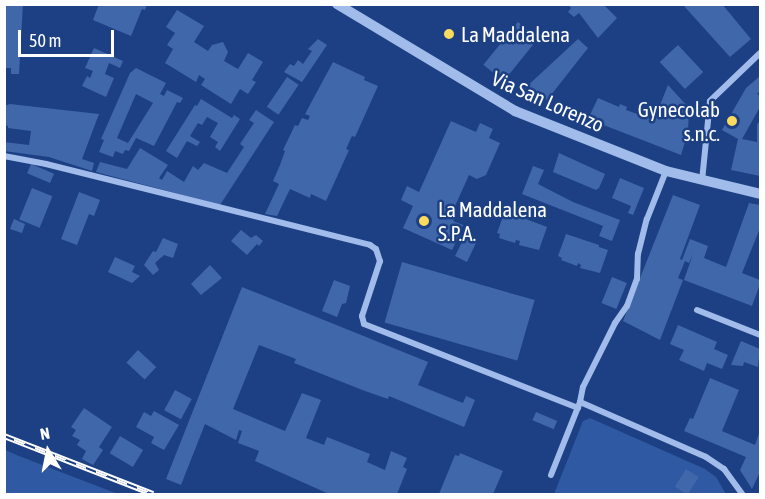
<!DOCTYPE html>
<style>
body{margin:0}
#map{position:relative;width:765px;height:499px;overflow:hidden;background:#1c4083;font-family:"Asap Condensed",sans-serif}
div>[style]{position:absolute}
.green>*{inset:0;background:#2f59a2}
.building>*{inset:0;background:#4067aa;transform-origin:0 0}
.minor>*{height:6px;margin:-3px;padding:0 3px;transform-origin:3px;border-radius:3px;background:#a1bcea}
.tertiary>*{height:10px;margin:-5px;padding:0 5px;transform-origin:5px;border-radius:5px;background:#a1bcea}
.rail>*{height:6px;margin-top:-3px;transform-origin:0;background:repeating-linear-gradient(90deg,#1c4083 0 11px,#fff 0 22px);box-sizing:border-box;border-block:2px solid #fff}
.dots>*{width:16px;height:16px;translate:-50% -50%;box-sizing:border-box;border:3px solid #1c4083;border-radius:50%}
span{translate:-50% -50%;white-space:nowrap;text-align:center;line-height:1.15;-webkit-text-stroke:5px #1c4083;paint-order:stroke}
.poi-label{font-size:21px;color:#fff}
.left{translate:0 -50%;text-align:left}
.right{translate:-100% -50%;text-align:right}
.street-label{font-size:21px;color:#fff}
.frame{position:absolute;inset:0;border:6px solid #fff;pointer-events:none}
.north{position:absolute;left:18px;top:421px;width:60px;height:60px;-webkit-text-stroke:4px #1c4083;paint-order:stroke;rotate:350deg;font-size:16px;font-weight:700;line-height:24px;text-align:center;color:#fff}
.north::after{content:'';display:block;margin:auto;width:21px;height:27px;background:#fff;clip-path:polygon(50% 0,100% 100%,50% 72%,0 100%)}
.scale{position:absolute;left:18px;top:30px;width:96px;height:27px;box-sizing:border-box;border:3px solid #fff;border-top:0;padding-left:8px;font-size:18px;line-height:21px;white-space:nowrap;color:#fff;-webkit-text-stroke:4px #1c4083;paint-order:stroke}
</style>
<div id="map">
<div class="green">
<i style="clip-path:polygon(590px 418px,705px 469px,716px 477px,726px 494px,554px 494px,583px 421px)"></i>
<i style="clip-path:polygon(5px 450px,19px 456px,118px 494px,5px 494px)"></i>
</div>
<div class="building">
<i style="clip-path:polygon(4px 4px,23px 4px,19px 74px,11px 74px,11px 68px,4px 68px)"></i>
<i style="clip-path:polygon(99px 4px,147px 4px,145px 10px,142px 9px,131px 36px,93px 20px)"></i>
<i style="clip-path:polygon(568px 4px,603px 4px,617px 18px,598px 38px,579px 13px,574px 17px,568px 12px,571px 8px)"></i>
<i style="clip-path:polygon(686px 4px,722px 4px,751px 39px,730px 57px,684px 6px)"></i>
<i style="clip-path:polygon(177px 10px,204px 26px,194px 42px,208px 51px,212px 45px,223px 42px,228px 52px,224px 61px,238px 69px,248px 53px,263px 62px,252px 80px,256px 82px,248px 94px,240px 89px,231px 104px,201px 85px,205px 79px,199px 75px,196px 82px,165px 63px,173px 49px,167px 45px,175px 33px,166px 27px)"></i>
<i style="left:518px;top:22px;width:26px;height:55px;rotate:39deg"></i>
<i style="clip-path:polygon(318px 39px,327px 45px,302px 82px,284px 72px,290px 64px,294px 66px,298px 60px,303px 64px,312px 51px,308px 49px)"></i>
<i style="clip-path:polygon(578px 39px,588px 48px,547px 100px,524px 89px)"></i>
<i style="left:678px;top:45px;width:37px;height:25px;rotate:47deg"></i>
<i style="clip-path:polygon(94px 48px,123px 61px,120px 68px,109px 63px,105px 74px,114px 78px,106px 97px,82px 86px,87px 76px,90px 78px,93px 71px,85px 68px)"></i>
<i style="clip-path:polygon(333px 62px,365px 77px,364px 80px,378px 86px,355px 137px,352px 136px,346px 149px,349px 150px,326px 201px,311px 194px,310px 198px,290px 189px,277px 216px,265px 214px,279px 184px,273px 181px,280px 165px,285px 151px,283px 150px,295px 125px,298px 126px,302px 118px,308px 120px,310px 116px,305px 114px)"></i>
<i style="clip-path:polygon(evenodd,136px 68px,166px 83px,160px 94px,164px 96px,167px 90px,183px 98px,180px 103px,177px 102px,154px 146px,136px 138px,129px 151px,125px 150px,123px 154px,115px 151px,113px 157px,99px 152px,104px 140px,101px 139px,130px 73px,136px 68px,136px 94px,153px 103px,128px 143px,117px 138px,136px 94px)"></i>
<i style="clip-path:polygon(760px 76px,760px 91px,757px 94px,760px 96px,760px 107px,742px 139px,757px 142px,757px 125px,760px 120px,760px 176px,731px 170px,738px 139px,722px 130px,746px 88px)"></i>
<i style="left:287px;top:77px;width:14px;height:36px;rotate:34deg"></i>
<i style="clip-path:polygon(668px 85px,689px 108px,688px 132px,681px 155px,588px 119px,598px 98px,619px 107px,620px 104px,627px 107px,626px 110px,654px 120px)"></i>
<i style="clip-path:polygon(201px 99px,232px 118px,234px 115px,240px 119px,220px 151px,215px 147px,218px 142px,210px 137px,218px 123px,207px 117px,202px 125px,198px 123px,190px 136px,200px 142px,197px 146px,187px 141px,177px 158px,166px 151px,195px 105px,197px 106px)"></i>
<i style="clip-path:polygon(10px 104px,99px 114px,82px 159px,94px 163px,92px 171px,49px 157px,4px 151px,4px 142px,29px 145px,31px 131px,8px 128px,8px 126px,4px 125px,4px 106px)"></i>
<i style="clip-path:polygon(256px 110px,274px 122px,220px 205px,96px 172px,100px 162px,127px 169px,140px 148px,168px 165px,159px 178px,162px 180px,167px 171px,184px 182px,193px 166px,198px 170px,204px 163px,227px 173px,244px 147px,240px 144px,254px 123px,249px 120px)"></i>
<i style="clip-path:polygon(451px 121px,476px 132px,480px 123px,493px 129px,489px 138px,500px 143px,486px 175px,477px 179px,469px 175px,451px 215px,455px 217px,453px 221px,463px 225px,459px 235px,476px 243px,467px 262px,455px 256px,462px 242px,457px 240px,452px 250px,403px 228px,413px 206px,401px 200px,407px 186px,419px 192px)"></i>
<i style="clip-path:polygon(559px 153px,605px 174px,599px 188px,596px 190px,553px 172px)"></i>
<i style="left:31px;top:164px;width:25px;height:10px;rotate:23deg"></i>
<i style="clip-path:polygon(533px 166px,544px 170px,538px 184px,573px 202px,620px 220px,612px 241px,599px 236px,603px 226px,522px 194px)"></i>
<i style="clip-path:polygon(620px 178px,644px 188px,633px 215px,628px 213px,631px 206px,612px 198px)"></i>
<i style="left:32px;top:188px;width:22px;height:34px;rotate:22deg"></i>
<i style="clip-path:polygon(79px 192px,100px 200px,94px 216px,89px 214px,77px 245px,61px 239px)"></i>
<i style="clip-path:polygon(673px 195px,700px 205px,680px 259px,682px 260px,690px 239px,708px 246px,704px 258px,726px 267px,749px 203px,760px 205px,760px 228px,742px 273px,760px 280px,760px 284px,752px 306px,684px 280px,693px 254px,689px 263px,685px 261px,678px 278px,683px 280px,660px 340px,623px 321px)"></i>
<i style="clip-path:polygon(505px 211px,547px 227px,539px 250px,519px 245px,520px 241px,516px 240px,515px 243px,499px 238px,500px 234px,497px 233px)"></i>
<i style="clip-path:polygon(14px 219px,25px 224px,22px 233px,10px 229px)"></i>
<i style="clip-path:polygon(241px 230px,251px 238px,256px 235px,263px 241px,259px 246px,257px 244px,247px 255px,231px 241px)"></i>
<i style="clip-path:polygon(566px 234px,599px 245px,599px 247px,608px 250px,600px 273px,580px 268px,581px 265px,578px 263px,577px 266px,561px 260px,562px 258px,558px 256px)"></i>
<i style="clip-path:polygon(163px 238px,178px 244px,173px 258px,164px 255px,155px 263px,159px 270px,153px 275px,144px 265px,153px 251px,156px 252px)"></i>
<i style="clip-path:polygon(115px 257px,135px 266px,132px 272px,140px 276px,132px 283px,108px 272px)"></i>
<i style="left:402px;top:262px;width:138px;height:63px;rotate:16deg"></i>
<i style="clip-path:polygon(210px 265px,222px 278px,201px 295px,191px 284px)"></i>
<i style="left:612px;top:277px;width:16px;height:28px;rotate:22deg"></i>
<i style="clip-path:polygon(334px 280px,350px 286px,346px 303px,342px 304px,337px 317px,322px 311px)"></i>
<i style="clip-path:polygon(242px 287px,428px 362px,418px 385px,463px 403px,466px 396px,475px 400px,464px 427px,389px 396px,388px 399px,365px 391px,294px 363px,296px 359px,259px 345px,233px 409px,285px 431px,302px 393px,321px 400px,306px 438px,324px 445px,327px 437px,370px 454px,367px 462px,385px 470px,391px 451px,407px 458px,403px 467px,407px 469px,397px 494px,329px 494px,255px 461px,259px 451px,238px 443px,242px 431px,239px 430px,236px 440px,205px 424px,181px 485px,166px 479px)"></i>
<i style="clip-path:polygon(678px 325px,717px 342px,714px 349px,728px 355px,722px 369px,707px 363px,704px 371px,679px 360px,684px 350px,670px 344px)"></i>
<i style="clip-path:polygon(741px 341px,760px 349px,758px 367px,744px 362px,743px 366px,731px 365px)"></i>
<i style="left:138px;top:350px;width:25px;height:17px;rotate:43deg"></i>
<i style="clip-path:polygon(710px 378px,739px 390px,722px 431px,755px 445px,760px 431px,760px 472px,752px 489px,740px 470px,746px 457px,684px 431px,690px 418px,693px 419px)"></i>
<i style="left:175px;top:390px;width:19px;height:23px;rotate:28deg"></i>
<i style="clip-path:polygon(84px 408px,112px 427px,99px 447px,103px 450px,93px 465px,82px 459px,86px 451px,77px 445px,80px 440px,72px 436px,76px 430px,71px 427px)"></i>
<i style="clip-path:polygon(154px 411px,179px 425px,164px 450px,151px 443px,154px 437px,136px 427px,144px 412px,151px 416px)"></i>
<i style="left:536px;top:412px;width:23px;height:9px;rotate:23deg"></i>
<i style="left:120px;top:436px;width:27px;height:20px;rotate:31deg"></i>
<i style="clip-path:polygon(460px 453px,503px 471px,493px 494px,439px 494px,455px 455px,459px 456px)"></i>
<i style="left:686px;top:469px;width:15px;height:21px;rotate:32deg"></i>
</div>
<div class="minor">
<i style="left:4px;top:156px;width:43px;rotate:10.8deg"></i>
<i style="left:46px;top:164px;width:334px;rotate:14deg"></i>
<i style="left:370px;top:245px;width:7px;rotate:34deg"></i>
<i style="left:376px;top:249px;width:13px;rotate:72deg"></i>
<i style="left:380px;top:261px;width:58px;rotate:108.1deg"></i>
<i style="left:362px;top:316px;width:8px;rotate:76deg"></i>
<i style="left:364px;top:324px;width:230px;rotate:21.4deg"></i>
<i style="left:702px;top:181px;width:80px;rotate:-84.3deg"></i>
<i style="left:710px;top:101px;width:69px;rotate:-43.8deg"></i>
<i style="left:697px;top:310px;width:68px;rotate:21.6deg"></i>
<i style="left:580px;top:402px;width:15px;rotate:-79deg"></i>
<i style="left:583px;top:387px;width:72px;rotate:-63.4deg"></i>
<i style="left:615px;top:323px;width:21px;rotate:-55deg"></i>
<i style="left:627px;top:306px;width:29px;rotate:-70deg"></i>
<i style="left:637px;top:279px;width:25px;rotate:-88deg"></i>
<i style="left:638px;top:254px;width:36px;rotate:-76deg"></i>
<i style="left:647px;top:219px;width:52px;rotate:-68.4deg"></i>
<i style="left:551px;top:475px;width:79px;rotate:-68.3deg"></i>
<i style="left:580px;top:402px;width:137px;rotate:23.6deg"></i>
<i style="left:706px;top:457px;width:22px;rotate:34deg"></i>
<i style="left:724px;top:469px;width:31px;rotate:54deg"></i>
</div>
<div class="tertiary">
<i style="left:337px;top:4px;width:208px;rotate:31deg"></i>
<i style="left:515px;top:111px;width:162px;rotate:21.7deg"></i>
<i style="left:666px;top:171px;width:97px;rotate:13.7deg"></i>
</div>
<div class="rail">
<i style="left:4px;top:436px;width:160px;rotate:21.3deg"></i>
</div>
<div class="dots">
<i style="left:449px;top:34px;background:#fbdb5e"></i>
<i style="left:732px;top:121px;background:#fbdb5e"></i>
<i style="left:424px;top:221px;background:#fbdb5e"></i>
</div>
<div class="poi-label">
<span class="left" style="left:461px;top:34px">La Maddalena</span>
<span class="right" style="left:720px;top:121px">Gynecolab<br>s.n.c.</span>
<span class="left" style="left:438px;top:221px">La Maddalena<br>S.P.A.</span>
</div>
<div class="street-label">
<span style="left:548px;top:101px;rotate:24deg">Via San Lorenzo</span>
</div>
<div class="frame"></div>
<div class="north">N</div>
<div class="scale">50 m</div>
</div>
